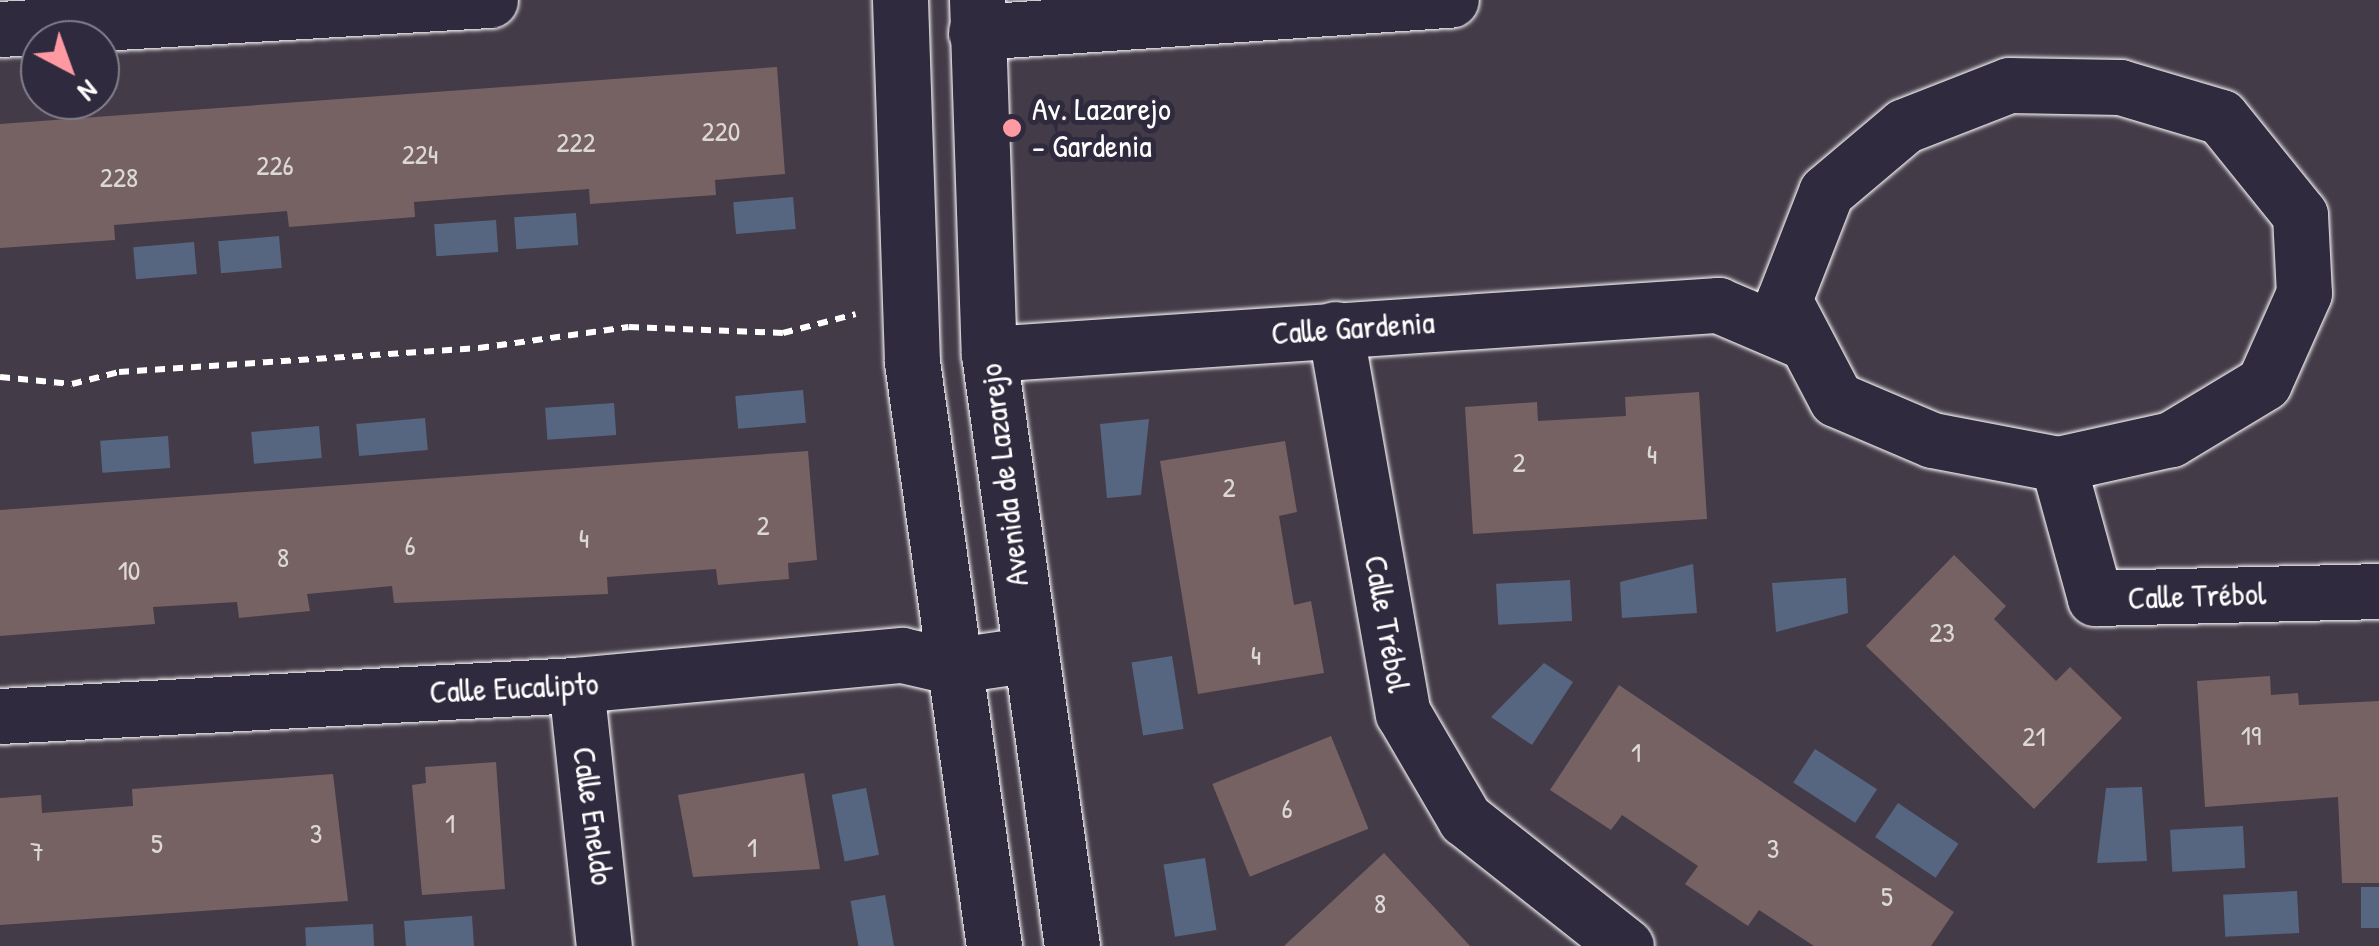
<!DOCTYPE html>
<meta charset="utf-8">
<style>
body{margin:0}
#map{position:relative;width:2379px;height:946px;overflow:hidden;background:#443b48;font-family:"Patrick Hand",sans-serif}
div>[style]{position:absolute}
.water>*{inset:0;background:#566681;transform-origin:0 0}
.building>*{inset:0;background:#766263;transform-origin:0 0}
.path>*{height:6px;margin-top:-3px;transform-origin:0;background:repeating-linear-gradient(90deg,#fff 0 10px,transparent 0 18px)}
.roads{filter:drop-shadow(0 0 2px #fff) drop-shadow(0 0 2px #fff)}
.minor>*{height:55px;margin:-27.5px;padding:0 27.5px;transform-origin:27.5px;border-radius:27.5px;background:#2f2a3d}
.dots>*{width:28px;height:28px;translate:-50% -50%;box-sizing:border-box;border:5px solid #2f2a3d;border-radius:50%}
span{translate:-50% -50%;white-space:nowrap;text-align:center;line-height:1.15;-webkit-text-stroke:10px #2f2a3d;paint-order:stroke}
.number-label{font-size:28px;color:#ddd8d8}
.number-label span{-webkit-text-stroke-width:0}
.poi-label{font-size:32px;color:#fff}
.left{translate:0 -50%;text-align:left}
.street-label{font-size:32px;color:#fff}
.north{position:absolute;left:20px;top:20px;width:100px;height:100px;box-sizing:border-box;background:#2f2a3d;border:2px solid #827f8b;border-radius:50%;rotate:139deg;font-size:28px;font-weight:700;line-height:40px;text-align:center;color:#fff}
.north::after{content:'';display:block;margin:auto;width:35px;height:45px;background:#ff9aa2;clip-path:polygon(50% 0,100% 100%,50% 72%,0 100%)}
</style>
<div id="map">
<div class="water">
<i style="left:793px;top:197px;width:32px;height:60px;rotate:85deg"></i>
<i style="left:576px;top:213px;width:32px;height:62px;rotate:86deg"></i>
<i style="left:496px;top:220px;width:32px;height:62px;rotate:86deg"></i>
<i style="left:279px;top:236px;width:32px;height:61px;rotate:85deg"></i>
<i style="left:194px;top:242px;width:32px;height:61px;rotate:85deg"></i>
<i style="left:803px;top:390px;width:33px;height:68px;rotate:85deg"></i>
<i style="left:614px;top:403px;width:32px;height:69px;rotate:86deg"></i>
<i style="left:425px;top:418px;width:32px;height:69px;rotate:85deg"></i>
<i style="clip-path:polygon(1149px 419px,1141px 495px,1107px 498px,1100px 424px)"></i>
<i style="left:319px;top:426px;width:32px;height:68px;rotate:85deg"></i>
<i style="left:168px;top:436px;width:32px;height:68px;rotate:86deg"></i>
<i style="clip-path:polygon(1693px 564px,1697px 613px,1622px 618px,1620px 582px)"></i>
<i style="clip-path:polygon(1846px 578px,1848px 613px,1776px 632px,1772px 583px)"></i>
<i style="left:1570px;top:580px;width:41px;height:74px;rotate:87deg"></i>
<i style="left:1172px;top:656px;width:74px;height:41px;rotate:81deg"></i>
<i style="clip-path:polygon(1544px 663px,1573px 682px,1532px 745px,1491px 717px)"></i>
<i style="left:1815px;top:749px;width:74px;height:40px;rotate:33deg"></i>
<i style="clip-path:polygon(2142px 787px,2147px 861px,2097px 863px,2106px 788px)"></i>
<i style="left:866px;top:788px;width:68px;height:35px;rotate:79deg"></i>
<i style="left:1898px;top:803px;width:73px;height:41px;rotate:34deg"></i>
<i style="left:2243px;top:826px;width:42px;height:73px;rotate:87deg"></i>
<i style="left:1205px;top:858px;width:73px;height:42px;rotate:81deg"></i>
<i style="left:2379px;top:887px;width:41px;height:18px;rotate:90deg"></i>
<i style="left:2297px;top:891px;width:42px;height:74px;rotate:87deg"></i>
<i style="left:885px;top:895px;width:52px;height:35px;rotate:80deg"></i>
<i style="clip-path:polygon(472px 916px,474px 946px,406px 946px,404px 921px)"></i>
<i style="left:373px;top:924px;width:22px;height:68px;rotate:87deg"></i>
</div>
<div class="building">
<i style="clip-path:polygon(777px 67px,785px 174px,715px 180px,716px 195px,590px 204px,589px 189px,490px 196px,414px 202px,415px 217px,289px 227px,287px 211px,114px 225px,115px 240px,0 248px,0 124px)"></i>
<i style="clip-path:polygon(1699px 392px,1707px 519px,1473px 534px,1465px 407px,1537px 402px,1538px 421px,1626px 416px,1625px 397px)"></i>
<i style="clip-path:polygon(1285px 441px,1297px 512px,1279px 516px,1294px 605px,1311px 601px,1324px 673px,1198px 694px,1160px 461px)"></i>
<i style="clip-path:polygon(808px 451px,817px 560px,788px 563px,789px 579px,718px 585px,716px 569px,607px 577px,608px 594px,394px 603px,392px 586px,307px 594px,310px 611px,239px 618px,237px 602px,153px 607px,155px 624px,0 636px,0 510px)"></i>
<i style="clip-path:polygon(1954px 555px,2006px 606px,1994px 619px,2056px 681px,2070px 667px,2122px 718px,2034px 809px,1866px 646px)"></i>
<i style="clip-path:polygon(2270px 676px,2271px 695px,2298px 693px,2299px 705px,2379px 701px,2379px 883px,2342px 883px,2338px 797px,2205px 807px,2197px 681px)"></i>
<i style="clip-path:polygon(1619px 685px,1954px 912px,1931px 946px,1814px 946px,1759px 910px,1748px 926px,1685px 884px,1698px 866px,1622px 815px,1611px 830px,1550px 790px)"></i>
<i style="left:1331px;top:736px;width:100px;height:128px;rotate:68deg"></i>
<i style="clip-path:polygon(496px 762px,505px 889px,422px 895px,412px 785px,426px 783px,425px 767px)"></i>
<i style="clip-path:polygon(804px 773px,820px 869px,693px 877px,678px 795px)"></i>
<i style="clip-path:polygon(333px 774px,348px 901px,0 925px,0 798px,41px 795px,42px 813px,133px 806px,132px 789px)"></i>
<i style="clip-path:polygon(1384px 853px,1470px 946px,1284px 946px)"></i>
</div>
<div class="path">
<i style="left:0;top:377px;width:72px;rotate:5.6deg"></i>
<i style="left:72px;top:384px;width:49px;rotate:-14.3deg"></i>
<i style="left:119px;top:372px;width:361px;rotate:-3.8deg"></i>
<i style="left:479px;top:348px;width:151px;rotate:-8deg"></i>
<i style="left:629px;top:327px;width:154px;rotate:2.2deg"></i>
<i style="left:783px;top:333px;width:75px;rotate:-14.6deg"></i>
</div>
<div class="roads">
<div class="minor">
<i style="left:900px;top:0;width:362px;rotate:88.1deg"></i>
<i style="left:912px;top:362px;width:590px;rotate:82.01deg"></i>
<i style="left:977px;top:0;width:354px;rotate:88.1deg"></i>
<i style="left:989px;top:354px;width:598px;rotate:82.02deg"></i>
<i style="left:0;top:29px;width:491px;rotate:-3.4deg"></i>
<i style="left:976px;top:32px;width:476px;rotate:-3.9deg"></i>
<i style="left:2009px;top:85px;width:111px;rotate:1deg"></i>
<i style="left:2120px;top:87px;width:105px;rotate:16.5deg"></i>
<i style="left:2221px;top:117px;width:126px;rotate:51.1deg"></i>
<i style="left:2300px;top:215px;width:78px;rotate:87.1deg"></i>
<i style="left:2304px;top:293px;width:98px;rotate:114deg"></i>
<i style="left:2264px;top:383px;width:109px;rotate:148.9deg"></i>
<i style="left:2171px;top:439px;width:116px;rotate:167.5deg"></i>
<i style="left:2058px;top:464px;width:128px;rotate:-169.2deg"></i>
<i style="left:1932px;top:440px;width:104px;rotate:-156.9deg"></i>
<i style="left:1836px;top:399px;width:112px;rotate:-117.7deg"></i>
<i style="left:1784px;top:300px;width:116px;rotate:-68.7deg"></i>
<i style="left:1826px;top:192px;width:102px;rotate:-40.2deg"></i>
<i style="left:1904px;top:126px;width:113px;rotate:-21.3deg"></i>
<i style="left:1335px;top:329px;width:390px;rotate:80deg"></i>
<i style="left:1403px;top:713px;width:123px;rotate:59.7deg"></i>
<i style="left:1465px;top:819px;width:205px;rotate:38.3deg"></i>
<i style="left:989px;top:354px;width:731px;rotate:-3.85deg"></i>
<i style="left:1718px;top:305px;width:89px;rotate:23.1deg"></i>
<i style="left:2058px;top:464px;width:139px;rotate:74.6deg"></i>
<i style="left:2095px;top:598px;width:284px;rotate:-1.4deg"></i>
<i style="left:576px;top:685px;width:262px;rotate:83.9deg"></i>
<i style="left:0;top:716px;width:577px;rotate:-3.08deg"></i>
<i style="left:576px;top:685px;width:327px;rotate:-5.3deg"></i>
<i style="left:902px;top:655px;width:49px;rotate:12.9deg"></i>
<i style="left:950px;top:666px;width:76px;rotate:-8.3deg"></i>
</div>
</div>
<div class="dots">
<i style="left:1012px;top:128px;background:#ff9aa2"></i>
</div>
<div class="number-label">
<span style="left:721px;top:131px">220</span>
<span style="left:576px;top:142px">222</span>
<span style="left:420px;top:154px">224</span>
<span style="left:275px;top:165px">226</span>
<span style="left:119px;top:177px">228</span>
<span style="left:1652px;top:454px">4</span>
<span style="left:1519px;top:462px">2</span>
<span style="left:1229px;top:487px">2</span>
<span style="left:763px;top:525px">2</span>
<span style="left:584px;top:538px">4</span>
<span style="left:410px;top:545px">6</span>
<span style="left:283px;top:557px">8</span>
<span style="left:129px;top:570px">10</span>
<span style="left:1942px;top:632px">23</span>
<span style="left:1256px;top:655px">4</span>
<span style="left:2251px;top:735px">19</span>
<span style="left:2034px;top:736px">21</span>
<span style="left:1636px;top:752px">1</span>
<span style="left:1287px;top:808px">6</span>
<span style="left:450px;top:823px">1</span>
<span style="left:316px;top:833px">3</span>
<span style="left:157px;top:843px">5</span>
<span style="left:752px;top:847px">1</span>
<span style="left:1773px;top:848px">3</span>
<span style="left:37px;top:851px">7</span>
<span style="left:1887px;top:896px">5</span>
<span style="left:1380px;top:903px">8</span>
</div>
<div class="poi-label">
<span class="left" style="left:1032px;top:128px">Av. Lazarejo<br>- Gardenia</span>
</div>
<div class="street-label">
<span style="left:1353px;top:328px;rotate:-4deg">Calle Gardenia</span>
<span style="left:1004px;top:475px;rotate:-97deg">Avenida de Lazarejo</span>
<span style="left:2197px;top:596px;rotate:-2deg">Calle Trébol</span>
<span style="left:1387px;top:624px;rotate:80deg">Calle Trébol</span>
<span style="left:514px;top:688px;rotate:-3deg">Calle Eucalipto</span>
<span style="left:593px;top:816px;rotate:82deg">Calle Eneldo</span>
</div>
<div class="north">N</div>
</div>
